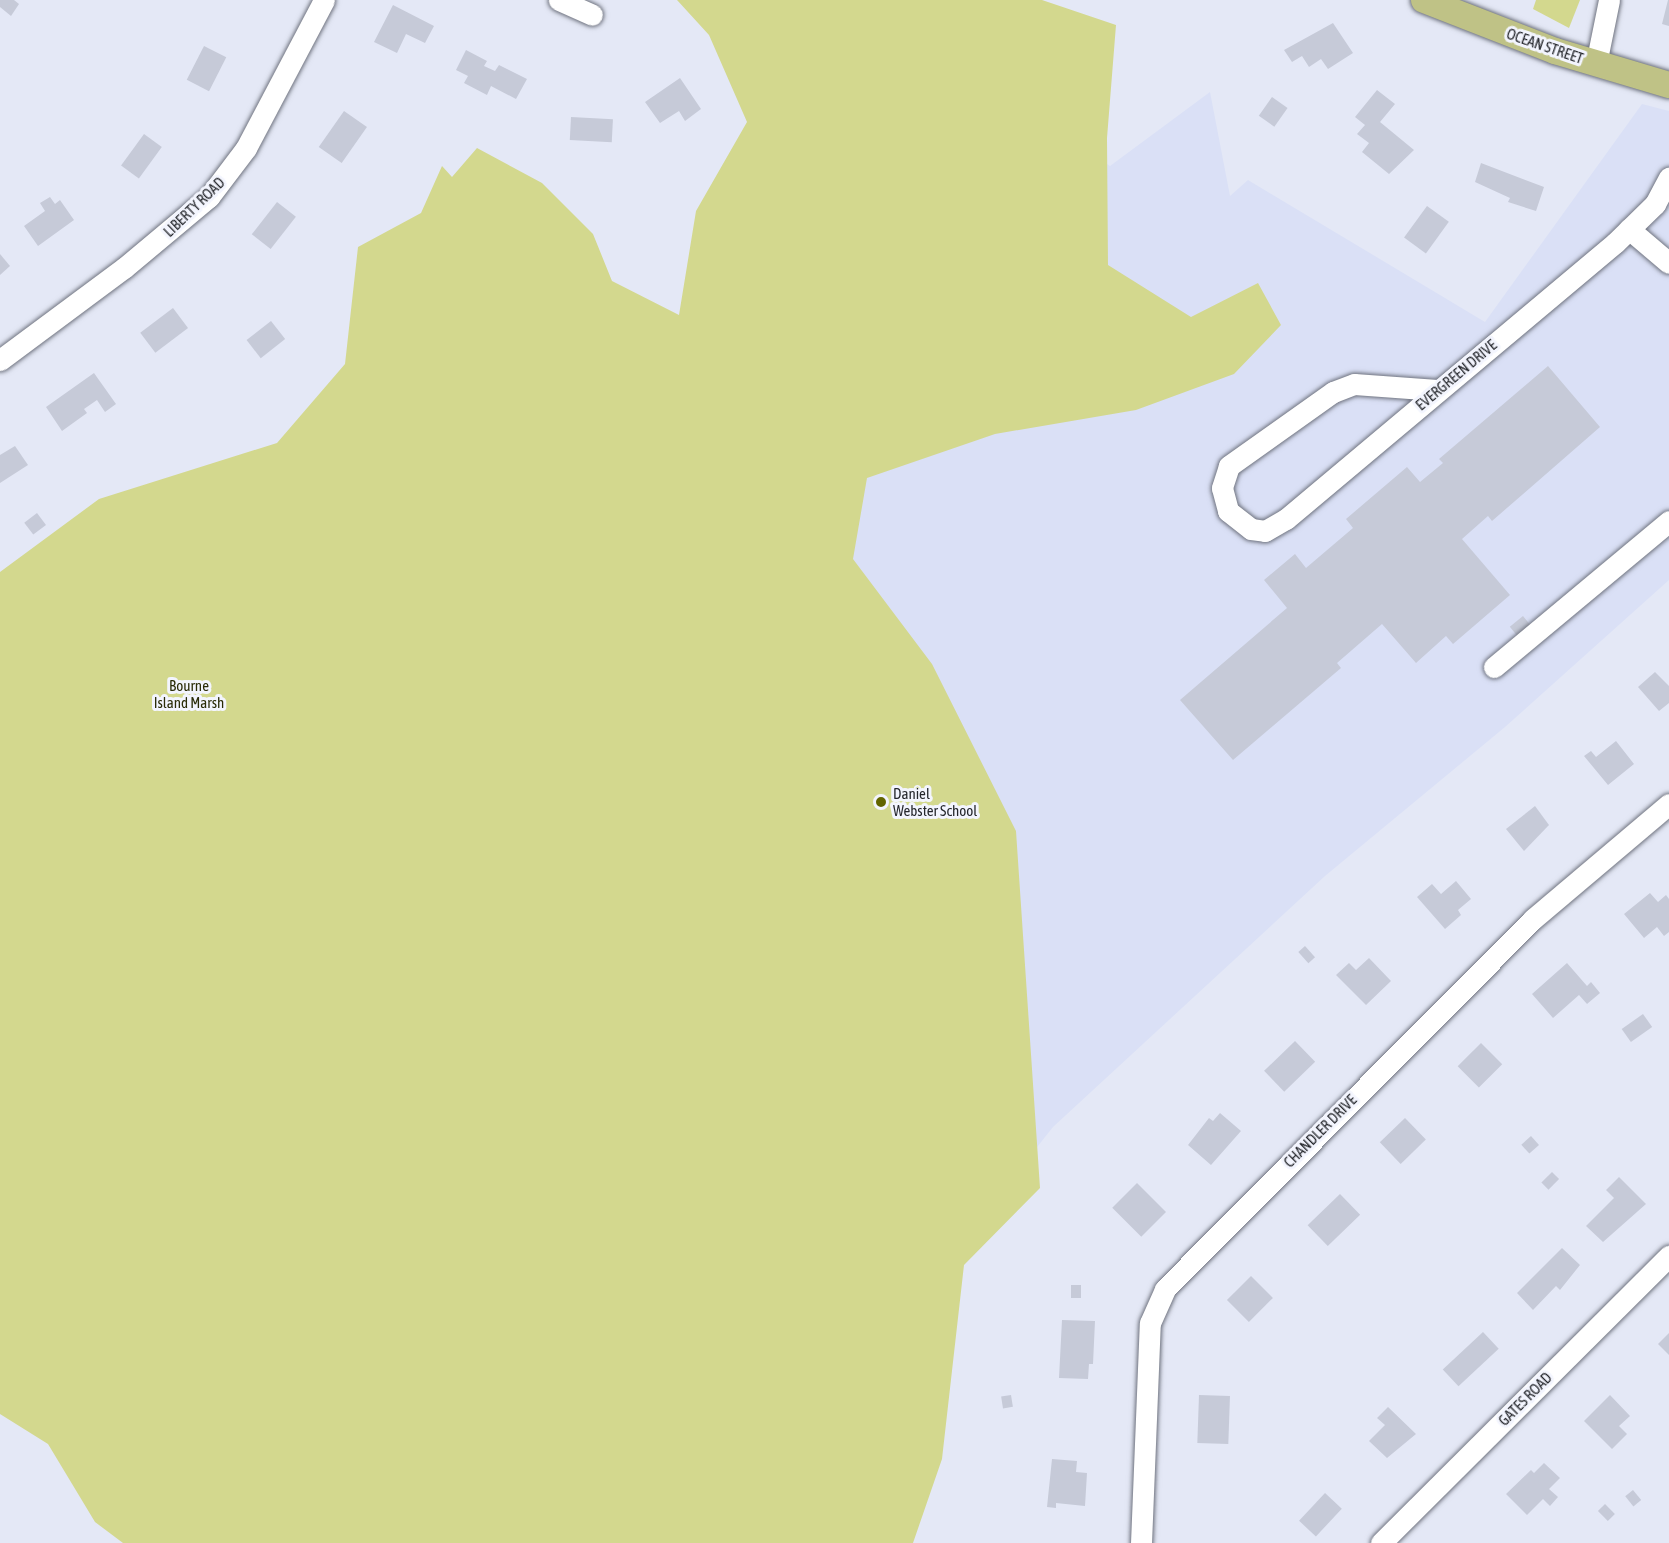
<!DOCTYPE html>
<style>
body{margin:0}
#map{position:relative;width:1669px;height:1543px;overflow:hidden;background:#e4e8f6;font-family:"Asap Condensed",sans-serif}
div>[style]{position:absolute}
.built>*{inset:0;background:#dae0f6}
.green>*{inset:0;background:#d3d88e}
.building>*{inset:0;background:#c6cad8;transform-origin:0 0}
.roads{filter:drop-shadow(0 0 2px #6f737f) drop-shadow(0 0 2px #6f737f)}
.minor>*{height:21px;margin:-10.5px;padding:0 10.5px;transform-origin:10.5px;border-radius:10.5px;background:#fff}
.major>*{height:26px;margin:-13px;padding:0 13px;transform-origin:13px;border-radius:13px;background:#bfc286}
.dots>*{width:16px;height:16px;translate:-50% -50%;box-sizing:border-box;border:3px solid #f3f5fe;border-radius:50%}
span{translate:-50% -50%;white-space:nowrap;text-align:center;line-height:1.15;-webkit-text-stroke:6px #f3f5fe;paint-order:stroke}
.street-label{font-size:15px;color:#25272c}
.park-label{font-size:15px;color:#2a2c07}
.poi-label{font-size:15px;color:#25272c}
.left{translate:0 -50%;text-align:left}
</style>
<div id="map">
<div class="built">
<i style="clip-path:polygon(986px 90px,1110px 166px,1210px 92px,1230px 196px,1248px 180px,1485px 322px,1642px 104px,1669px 111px,1669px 580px,1505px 727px,1325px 876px,1053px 1127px,999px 1195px,263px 1033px)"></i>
</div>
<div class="green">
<i style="clip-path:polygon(677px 0,1042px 0,1116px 25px,1107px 138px,1108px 265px,1191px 317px,1258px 283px,1281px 325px,1234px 374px,1136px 410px,995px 434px,867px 478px,853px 559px,932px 664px,1016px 831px,1040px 1188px,964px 1265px,942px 1459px,913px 1543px,123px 1543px,95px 1522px,48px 1444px,0 1414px,0 572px,99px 499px,277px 443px,345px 364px,358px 247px,421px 213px,442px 166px,452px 177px,477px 148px,542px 183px,593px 234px,612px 281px,679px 315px,696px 211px,747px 122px,709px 35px)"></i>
<i style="clip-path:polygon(1536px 0,1580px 0,1569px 28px,1533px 9px)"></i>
</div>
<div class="building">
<i style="clip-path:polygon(0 0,14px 0,19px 4px,11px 16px,0 7px)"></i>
<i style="clip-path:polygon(1668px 0,1669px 0,1669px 26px,1662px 24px)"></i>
<i style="clip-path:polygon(393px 5px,434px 26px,425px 43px,406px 34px,397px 53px,374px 42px)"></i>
<i style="clip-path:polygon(1333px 23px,1353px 53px,1328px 69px,1321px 59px,1309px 67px,1302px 56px,1292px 62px,1284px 50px)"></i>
<i style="left:204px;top:46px;width:25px;height:38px;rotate:27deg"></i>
<i style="clip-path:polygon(466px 50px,487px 61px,484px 66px,495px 71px,499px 65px,527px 79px,516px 99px,491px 86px,487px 95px,464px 83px,468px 76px,456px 70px)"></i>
<i style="clip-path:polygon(680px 78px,701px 109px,685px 121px,679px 111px,660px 123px,645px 102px)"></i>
<i style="clip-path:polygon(1377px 90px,1395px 104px,1380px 122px,1414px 150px,1389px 174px,1362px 152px,1369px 143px,1357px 134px,1365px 125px,1355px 117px)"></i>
<i style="left:1272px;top:97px;width:19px;height:23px;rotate:35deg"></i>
<i style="left:344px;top:111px;width:28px;height:44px;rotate:35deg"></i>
<i style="left:571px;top:117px;width:42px;height:23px;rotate:3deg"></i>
<i style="left:144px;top:134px;width:22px;height:39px;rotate:36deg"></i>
<i style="clip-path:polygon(1481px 163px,1544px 187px,1536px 211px,1508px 202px,1510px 198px,1475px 182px)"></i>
<i style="clip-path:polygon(50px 197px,55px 204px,60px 200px,74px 220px,38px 246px,24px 226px,45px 211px,40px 203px)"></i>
<i style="left:277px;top:202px;width:24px;height:41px;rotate:38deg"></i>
<i style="left:1427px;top:206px;width:27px;height:39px;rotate:36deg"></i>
<i style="clip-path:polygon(0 254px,10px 266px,0 275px)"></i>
<i style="left:173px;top:308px;width:25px;height:41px;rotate:53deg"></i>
<i style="left:271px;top:321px;width:23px;height:31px;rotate:52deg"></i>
<i style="clip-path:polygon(1548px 366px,1600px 427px,1492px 521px,1488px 516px,1462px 539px,1510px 595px,1453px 644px,1446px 636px,1416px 663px,1382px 624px,1337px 663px,1341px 668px,1233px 760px,1180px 700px,1287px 608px,1264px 580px,1295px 554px,1306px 568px,1353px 528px,1346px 519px,1407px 467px,1420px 482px,1443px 463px,1439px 459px)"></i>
<i style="clip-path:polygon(94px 373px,116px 404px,105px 412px,97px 400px,84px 409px,87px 413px,62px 431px,46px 407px)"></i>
<i style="clip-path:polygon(15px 446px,28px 465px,0 483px,0 455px)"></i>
<i style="left:37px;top:513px;width:15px;height:16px;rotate:53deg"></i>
<i style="left:1523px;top:616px;width:13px;height:17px;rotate:51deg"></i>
<i style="clip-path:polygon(1655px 672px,1669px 686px,1669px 703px,1659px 711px,1638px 687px)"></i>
<i style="clip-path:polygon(1616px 741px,1634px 764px,1608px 785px,1584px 756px,1591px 751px,1596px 757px)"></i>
<i style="clip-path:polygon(1535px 806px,1549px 825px,1524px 851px,1506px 829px)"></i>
<i style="clip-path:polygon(1456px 881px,1471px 899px,1458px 910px,1461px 915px,1445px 929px,1417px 897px,1432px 884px,1441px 894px)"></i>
<i style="clip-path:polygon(1650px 893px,1658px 902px,1666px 895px,1669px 899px,1669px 932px,1664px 936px,1657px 927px,1644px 938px,1624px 914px)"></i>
<i style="left:1305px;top:946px;width:15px;height:9px;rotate:48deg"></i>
<i style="clip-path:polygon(1369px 958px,1391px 981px,1366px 1005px,1336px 975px,1349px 963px,1356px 970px)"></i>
<i style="clip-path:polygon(1567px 963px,1587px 986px,1591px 982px,1600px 993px,1587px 1004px,1579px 995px,1553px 1018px,1532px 994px)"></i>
<i style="left:1643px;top:1014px;width:16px;height:26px;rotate:55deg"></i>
<i style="left:1295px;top:1041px;width:29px;height:43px;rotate:46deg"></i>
<i style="left:1481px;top:1043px;width:30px;height:33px;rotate:45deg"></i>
<i style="clip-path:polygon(1220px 1113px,1241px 1131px,1211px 1165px,1188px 1145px,1209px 1118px,1213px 1121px)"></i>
<i style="left:1405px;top:1118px;width:30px;height:35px;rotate:46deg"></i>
<i style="left:1531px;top:1136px;width:12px;height:13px;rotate:48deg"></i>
<i style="left:1552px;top:1172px;width:10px;height:15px;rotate:45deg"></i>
<i style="clip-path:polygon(1619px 1177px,1646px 1204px,1603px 1242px,1586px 1226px,1614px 1198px,1606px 1190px)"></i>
<i style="left:1137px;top:1183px;width:41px;height:35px;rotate:45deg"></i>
<i style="left:1340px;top:1194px;width:29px;height:45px;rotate:46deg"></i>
<i style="clip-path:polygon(1562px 1248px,1580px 1265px,1560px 1290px,1556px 1286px,1533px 1310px,1517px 1293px)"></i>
<i style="left:1251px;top:1276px;width:31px;height:34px;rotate:45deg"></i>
<i style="left:1071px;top:1285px;width:10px;height:13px"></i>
<i style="clip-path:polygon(1062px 1320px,1095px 1321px,1093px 1364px,1089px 1364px,1088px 1379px,1059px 1378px)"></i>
<i style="left:1483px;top:1332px;width:23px;height:55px;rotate:47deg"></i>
<i style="clip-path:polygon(1669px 1333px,1669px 1355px,1658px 1344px)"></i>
<i style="left:1011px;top:1395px;width:12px;height:10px;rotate:81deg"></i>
<i style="left:1199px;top:1395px;width:31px;height:48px;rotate:2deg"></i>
<i style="clip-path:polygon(1610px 1395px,1630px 1416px,1619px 1426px,1627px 1434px,1612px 1449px,1584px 1421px)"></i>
<i style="clip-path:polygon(1388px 1407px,1416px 1434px,1387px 1458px,1369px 1441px,1385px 1425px,1377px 1418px)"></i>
<i style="clip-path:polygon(1052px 1459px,1077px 1461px,1076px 1472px,1087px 1473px,1085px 1506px,1056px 1503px,1056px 1508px,1047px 1507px)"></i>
<i style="clip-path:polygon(1544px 1463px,1560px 1478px,1549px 1489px,1558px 1497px,1550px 1506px,1543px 1499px,1527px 1515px,1506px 1494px,1531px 1470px,1534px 1473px)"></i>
<i style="left:1633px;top:1490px;width:13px;height:10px;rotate:51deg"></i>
<i style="left:1325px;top:1493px;width:23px;height:38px;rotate:43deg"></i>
<i style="left:1605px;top:1504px;width:14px;height:10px;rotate:45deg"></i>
</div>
<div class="roads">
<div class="minor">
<i style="left:559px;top:0;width:36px;rotate:24deg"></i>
<i style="left:1596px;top:64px;width:65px;rotate:-78.5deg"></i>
<i style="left:1629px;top:229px;width:52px;rotate:40.4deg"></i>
<i style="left:0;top:360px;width:154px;rotate:-36.6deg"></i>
<i style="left:124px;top:268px;width:111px;rotate:-39.9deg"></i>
<i style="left:209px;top:197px;width:61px;rotate:-52.9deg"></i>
<i style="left:246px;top:148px;width:167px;rotate:-62.2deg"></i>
<i style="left:1437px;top:390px;width:83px;rotate:-175.9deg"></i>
<i style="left:1354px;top:384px;width:22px;rotate:159deg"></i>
<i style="left:1333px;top:392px;width:128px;rotate:144.6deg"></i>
<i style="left:1229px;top:466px;width:23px;rotate:108deg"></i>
<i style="left:1222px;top:488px;width:24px;rotate:75deg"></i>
<i style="left:1228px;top:511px;width:29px;rotate:38deg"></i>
<i style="left:1251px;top:529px;width:14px;rotate:8deg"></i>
<i style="left:1265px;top:531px;width:24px;rotate:-30deg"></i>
<i style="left:1286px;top:519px;width:429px;rotate:-40deg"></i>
<i style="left:1615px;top:243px;width:56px;rotate:-44.3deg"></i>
<i style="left:1655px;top:204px;width:30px;rotate:-62deg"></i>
<i style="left:1494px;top:667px;width:228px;rotate:-39.8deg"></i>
<i style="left:1141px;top:1543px;width:220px;rotate:-87.7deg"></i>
<i style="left:1150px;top:1323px;width:37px;rotate:-66deg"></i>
<i style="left:1165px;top:1289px;width:522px;rotate:-45.16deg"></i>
<i style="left:1533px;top:919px;width:178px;rotate:-40.2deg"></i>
<i style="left:1381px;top:1543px;width:407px;rotate:-44.9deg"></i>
</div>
<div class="major">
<i style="left:1424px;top:0;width:141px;rotate:21.3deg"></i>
<i style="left:1555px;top:51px;width:119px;rotate:16.6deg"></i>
</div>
</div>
<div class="dots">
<i style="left:881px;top:802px;background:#626500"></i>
</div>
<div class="street-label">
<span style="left:1545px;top:46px;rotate:19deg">OCEAN STREET</span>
<span style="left:194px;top:207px;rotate:-44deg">LIBERTY ROAD</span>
<span style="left:1456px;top:375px;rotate:-40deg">EVERGREEN DRIVE</span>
<span style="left:1320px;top:1131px;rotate:-45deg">CHANDLER DRIVE</span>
<span style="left:1525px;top:1399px;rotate:-45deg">GATES ROAD</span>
</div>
<div class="park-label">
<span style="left:189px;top:694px">Bourne<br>Island Marsh</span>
</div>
<div class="poi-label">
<span class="left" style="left:893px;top:802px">Daniel<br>Webster School</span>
</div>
</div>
